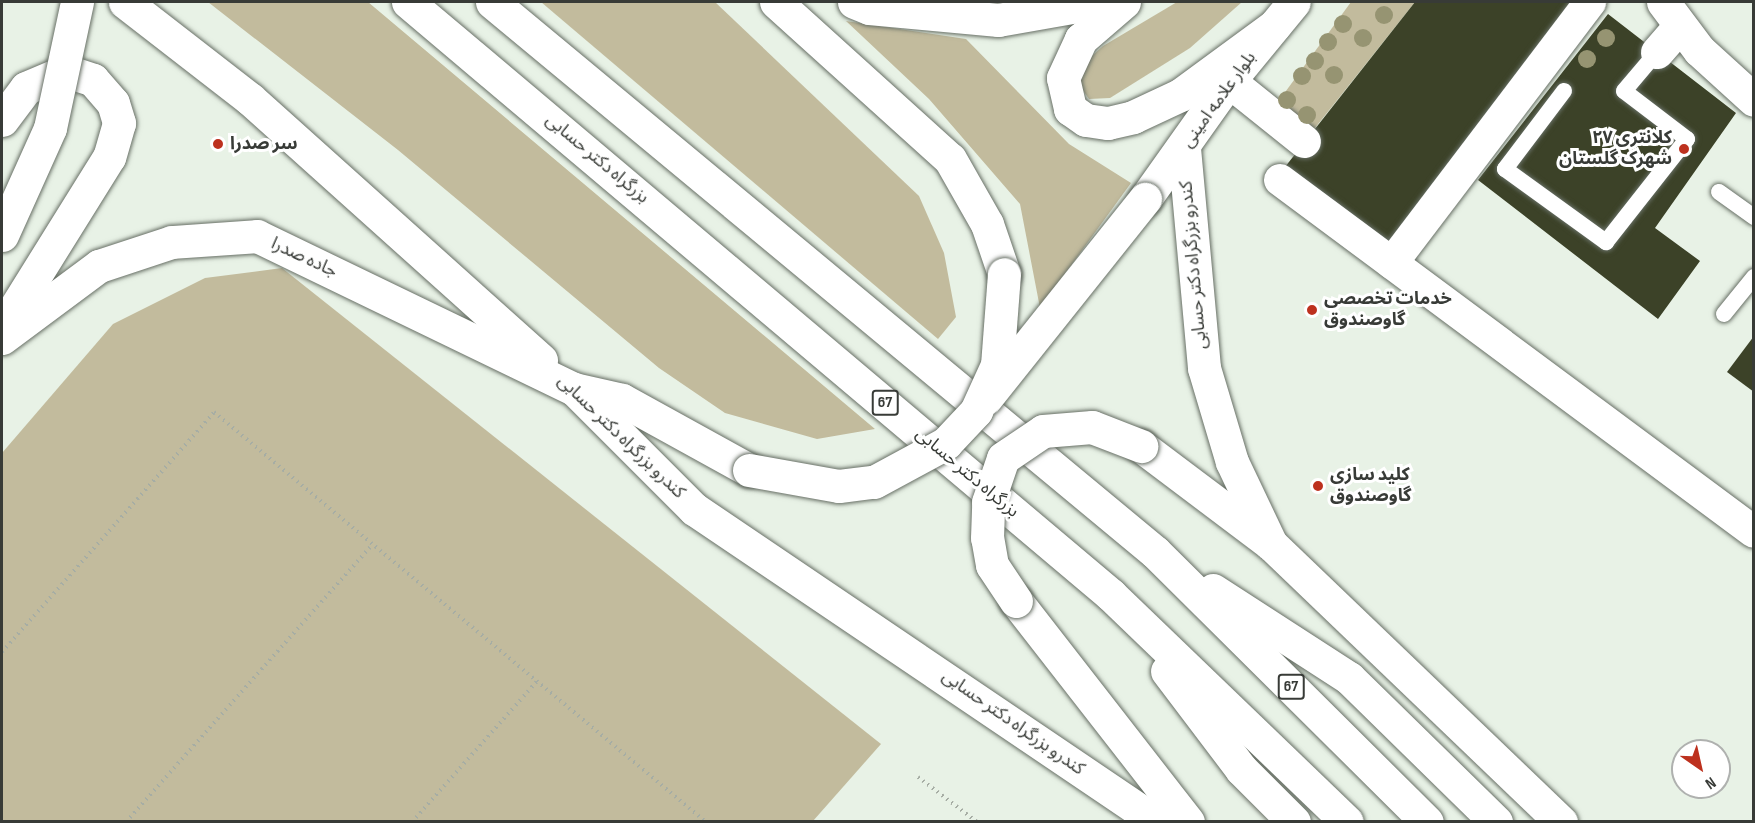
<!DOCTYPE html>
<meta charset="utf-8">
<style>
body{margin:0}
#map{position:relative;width:1755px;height:823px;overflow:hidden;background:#e8f2e6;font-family:"Sofia Sans Condensed","Noto Sans Arabic",sans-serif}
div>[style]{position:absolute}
.green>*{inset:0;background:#c2bb9d}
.building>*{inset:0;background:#3c4228}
.path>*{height:4px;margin-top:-2px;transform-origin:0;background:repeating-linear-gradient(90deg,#a6ada4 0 1.5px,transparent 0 6px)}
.roads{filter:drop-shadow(0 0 2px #676f65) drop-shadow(0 0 2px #676f65)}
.lane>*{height:16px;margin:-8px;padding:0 8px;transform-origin:8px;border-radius:8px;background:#fff}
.street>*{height:32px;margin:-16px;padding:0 16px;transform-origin:16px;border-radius:16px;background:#fff}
.secondary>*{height:33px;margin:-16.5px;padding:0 16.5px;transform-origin:16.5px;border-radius:16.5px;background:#fff}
.highway>*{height:33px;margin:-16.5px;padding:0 16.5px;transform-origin:16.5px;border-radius:16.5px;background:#fff}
.bridges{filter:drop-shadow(0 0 2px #676f65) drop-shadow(0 0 2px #676f65)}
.secondary-bridge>*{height:33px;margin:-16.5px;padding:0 16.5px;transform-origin:16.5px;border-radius:16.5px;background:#fff}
.highway-bridge>*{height:33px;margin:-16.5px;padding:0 16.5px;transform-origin:16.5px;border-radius:16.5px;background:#fff}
.trees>*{width:18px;height:18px;margin:-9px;border-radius:50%;background:#969472}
.dots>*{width:16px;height:16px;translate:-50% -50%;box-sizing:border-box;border:3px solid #fff;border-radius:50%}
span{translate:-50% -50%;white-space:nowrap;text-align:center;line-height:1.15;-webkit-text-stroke:6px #fff;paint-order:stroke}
.shield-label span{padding:2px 4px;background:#fff;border:2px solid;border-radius:4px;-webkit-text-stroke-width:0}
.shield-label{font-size:16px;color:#383b37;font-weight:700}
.street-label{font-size:18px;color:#383b37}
.poi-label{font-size:18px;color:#383b37;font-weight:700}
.right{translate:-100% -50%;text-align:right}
.left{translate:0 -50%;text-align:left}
.frame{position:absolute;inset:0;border:3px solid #383b37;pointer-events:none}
.north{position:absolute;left:1671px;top:739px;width:60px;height:60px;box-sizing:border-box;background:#fff;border:2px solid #afb1af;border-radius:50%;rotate:146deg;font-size:16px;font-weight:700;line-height:24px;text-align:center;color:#383b37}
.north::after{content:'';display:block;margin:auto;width:21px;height:27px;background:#bd311e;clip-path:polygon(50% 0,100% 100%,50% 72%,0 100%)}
</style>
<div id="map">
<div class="green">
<i style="clip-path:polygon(208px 2px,368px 2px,875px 429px,817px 439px,725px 413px,659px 368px,398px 150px)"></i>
<i style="clip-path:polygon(541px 2px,715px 2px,919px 196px,944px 253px,956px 317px,938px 339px)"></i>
<i style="clip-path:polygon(1177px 2px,1242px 2px,1190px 48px,1110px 98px,1089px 99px,1077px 82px,1083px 64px,1103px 46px)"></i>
<i style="clip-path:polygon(1351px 2px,1415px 2px,1311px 133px,1275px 106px)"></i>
<i style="clip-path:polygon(846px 21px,966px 39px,1069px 144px,1131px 183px,1040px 308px,1020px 204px,929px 99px)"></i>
<i style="clip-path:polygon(282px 268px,881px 744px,813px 821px,2px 821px,2px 453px,113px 324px,205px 278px)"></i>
</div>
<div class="building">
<i style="clip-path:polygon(1415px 2px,1574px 2px,1391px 245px,1285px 167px)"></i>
<i style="clip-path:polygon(1608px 14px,1736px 113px,1655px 228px,1700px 261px,1658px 319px,1478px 180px)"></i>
<i style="clip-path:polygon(1754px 336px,1754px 392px,1727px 372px)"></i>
</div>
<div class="path">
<i style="left:2px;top:652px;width:320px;rotate:-48.5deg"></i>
<i style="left:214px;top:412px;width:640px;rotate:39.81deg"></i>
<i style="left:918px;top:777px;width:74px;rotate:37.3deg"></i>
<i style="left:126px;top:822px;width:372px;rotate:-48.4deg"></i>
<i style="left:412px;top:822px;width:190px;rotate:-48.4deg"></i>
</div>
<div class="roads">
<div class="lane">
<i style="left:1564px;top:91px;width:98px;rotate:127.1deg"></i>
<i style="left:1505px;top:169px;width:125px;rotate:35.9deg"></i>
<i style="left:1606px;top:242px;width:131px;rotate:-51.8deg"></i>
<i style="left:1687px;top:139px;width:79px;rotate:-142.7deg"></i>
<i style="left:1624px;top:91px;width:51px;rotate:-49.8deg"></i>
<i style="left:1719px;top:192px;width:43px;rotate:35.5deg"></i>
<i style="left:1724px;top:314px;width:48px;rotate:-51deg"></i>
</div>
<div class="street">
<i style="left:1280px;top:180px;width:590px;rotate:36.6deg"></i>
<i style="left:1392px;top:263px;width:328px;rotate:-52.8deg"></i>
</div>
<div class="secondary">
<i style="left:854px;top:2px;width:16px;rotate:22deg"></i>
<i style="left:869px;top:8px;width:130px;rotate:5.3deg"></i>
<i style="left:998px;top:20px;width:104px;rotate:-10deg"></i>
<i style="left:1124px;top:2px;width:57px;rotate:139.3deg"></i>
<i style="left:1081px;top:39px;width:43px;rotate:114.8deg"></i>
<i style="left:1063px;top:78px;width:32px;rotate:77deg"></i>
<i style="left:1070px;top:109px;width:19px;rotate:35deg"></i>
<i style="left:1086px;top:120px;width:22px;rotate:8deg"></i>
<i style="left:1108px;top:123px;width:26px;rotate:-13deg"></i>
<i style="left:1133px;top:117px;width:52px;rotate:-25.1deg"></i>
<i style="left:1180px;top:95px;width:117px;rotate:-36.3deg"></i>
<i style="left:1663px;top:2px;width:60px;rotate:53.1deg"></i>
<i style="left:1699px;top:50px;width:74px;rotate:42.3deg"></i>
<i style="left:1657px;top:52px;width:33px;rotate:-49deg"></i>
<i style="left:1229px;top:81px;width:96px;rotate:38.7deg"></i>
<i style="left:1184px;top:148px;width:221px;rotate:84.8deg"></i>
<i style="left:1204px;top:368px;width:98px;rotate:73.4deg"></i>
<i style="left:1232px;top:462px;width:91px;rotate:64.6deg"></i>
<i style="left:1271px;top:544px;width:402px;rotate:43.8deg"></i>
<i style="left:1145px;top:199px;width:145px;rotate:-54.6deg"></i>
<i style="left:1229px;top:81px;width:102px;rotate:-50.6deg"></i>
<i style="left:574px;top:389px;width:170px;rotate:45deg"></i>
<i style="left:694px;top:509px;width:559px;rotate:34.06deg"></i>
<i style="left:1141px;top:446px;width:158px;rotate:37deg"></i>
<i style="left:1016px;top:601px;width:280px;rotate:52.1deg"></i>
</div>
<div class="highway">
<i style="left:125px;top:2px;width:158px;rotate:37.8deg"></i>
<i style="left:250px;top:99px;width:391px;rotate:41.9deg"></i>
<i style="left:408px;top:2px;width:920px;rotate:40.15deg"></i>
<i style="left:1111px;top:595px;width:327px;rotate:43.9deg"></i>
<i style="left:492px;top:2px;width:861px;rotate:39.68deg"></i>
<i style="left:1155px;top:552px;width:383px;rotate:44.8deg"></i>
<i style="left:776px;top:2px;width:234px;rotate:42.1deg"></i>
<i style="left:950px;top:159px;width:75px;rotate:60.4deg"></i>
<i style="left:987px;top:224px;width:53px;rotate:71.2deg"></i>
<i style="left:2px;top:120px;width:40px;rotate:-53deg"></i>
<i style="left:26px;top:88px;width:43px;rotate:-23deg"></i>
<i style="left:66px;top:71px;width:28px;rotate:18deg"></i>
<i style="left:93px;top:80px;width:30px;rotate:49deg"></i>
<i style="left:113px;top:103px;width:21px;rotate:73deg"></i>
<i style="left:119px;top:123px;width:35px;rotate:106deg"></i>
<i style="left:109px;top:157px;width:203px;rotate:121.9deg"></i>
<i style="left:2px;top:338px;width:121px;rotate:-36.6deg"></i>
<i style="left:99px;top:266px;width:77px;rotate:-18.2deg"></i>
<i style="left:172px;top:242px;width:85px;rotate:-4deg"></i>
<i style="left:257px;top:236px;width:352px;rotate:25.8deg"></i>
<i style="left:574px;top:389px;width:49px;rotate:12.9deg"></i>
<i style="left:622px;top:400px;width:145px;rotate:28.9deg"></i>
<i style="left:1213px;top:590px;width:162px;rotate:32.9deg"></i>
<i style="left:1349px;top:678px;width:206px;rotate:44.4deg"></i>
<i style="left:1167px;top:671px;width:123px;rotate:52.9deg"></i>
<i style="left:1241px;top:769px;width:75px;rotate:45deg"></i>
</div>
</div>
<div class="bridges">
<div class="secondary-bridge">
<i style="left:986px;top:398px;width:255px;rotate:-51.4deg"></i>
<i style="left:1016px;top:601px;width:43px;rotate:-123.7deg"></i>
<i style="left:992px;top:565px;width:27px;rotate:-100deg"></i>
<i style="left:987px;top:538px;width:36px;rotate:-88deg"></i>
<i style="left:988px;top:502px;width:46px;rotate:-71.2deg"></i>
<i style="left:1003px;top:458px;width:48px;rotate:-34deg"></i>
<i style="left:1043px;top:431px;width:49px;rotate:-4.7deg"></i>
<i style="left:1092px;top:427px;width:53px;rotate:21.2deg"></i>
</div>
<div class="highway-bridge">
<i style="left:2px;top:235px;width:117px;rotate:-65.8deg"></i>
<i style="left:50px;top:128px;width:129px;rotate:-77.9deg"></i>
<i style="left:749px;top:470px;width:91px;rotate:10.1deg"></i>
<i style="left:839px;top:486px;width:35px;rotate:-7deg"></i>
<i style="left:874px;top:482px;width:82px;rotate:-28.4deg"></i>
<i style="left:946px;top:443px;width:44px;rotate:-46.8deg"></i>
<i style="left:976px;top:411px;width:51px;rotate:-65.5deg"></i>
<i style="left:997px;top:365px;width:91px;rotate:-85.6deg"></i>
</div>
</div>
<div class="trees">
<i style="left:1384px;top:15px"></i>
<i style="left:1343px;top:24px"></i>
<i style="left:1363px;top:38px"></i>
<i style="left:1606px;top:38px"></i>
<i style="left:1328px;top:42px"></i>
<i style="left:1587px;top:59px"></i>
<i style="left:1315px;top:61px"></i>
<i style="left:1334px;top:75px"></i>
<i style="left:1302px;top:76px"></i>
<i style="left:1287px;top:100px"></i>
<i style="left:1307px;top:115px"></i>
</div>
<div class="dots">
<i style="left:218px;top:144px;background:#bd311e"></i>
<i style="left:1684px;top:149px;background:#bd311e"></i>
<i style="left:1312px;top:310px;background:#bd311e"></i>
<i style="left:1318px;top:486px;background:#bd311e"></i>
</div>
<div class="shield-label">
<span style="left:885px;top:403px">67</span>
<span style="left:1291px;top:687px">67</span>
</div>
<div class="street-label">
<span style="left:1219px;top:100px;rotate:-54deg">بلوار علامه امینی</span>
<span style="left:597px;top:159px;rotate:40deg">بزرگراه دکتر حسابی</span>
<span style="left:304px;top:258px;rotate:25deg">جاده صدرا</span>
<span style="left:1194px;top:265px;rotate:-95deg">کندرو بزرگراه دکتر حسابی</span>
<span style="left:621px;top:437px;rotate:44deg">کندرو بزرگراه دکتر حسابی</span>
<span style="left:967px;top:473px;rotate:40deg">بزرگراه دکتر حسابی</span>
<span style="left:1013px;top:723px;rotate:35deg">کندرو بزرگراه دکتر حسابی</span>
</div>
<div class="poi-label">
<span class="right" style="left:1672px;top:149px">کلانتری ۲۷<br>شهرک گلستان</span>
<span class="left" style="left:230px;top:144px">سر صدرا</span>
<span class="left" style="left:1324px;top:310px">خدمات تخصصی<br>گاوصندوق</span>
<span class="left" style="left:1330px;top:486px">کلید سازی<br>گاوصندوق</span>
</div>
<div class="frame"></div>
<div class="north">N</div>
</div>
